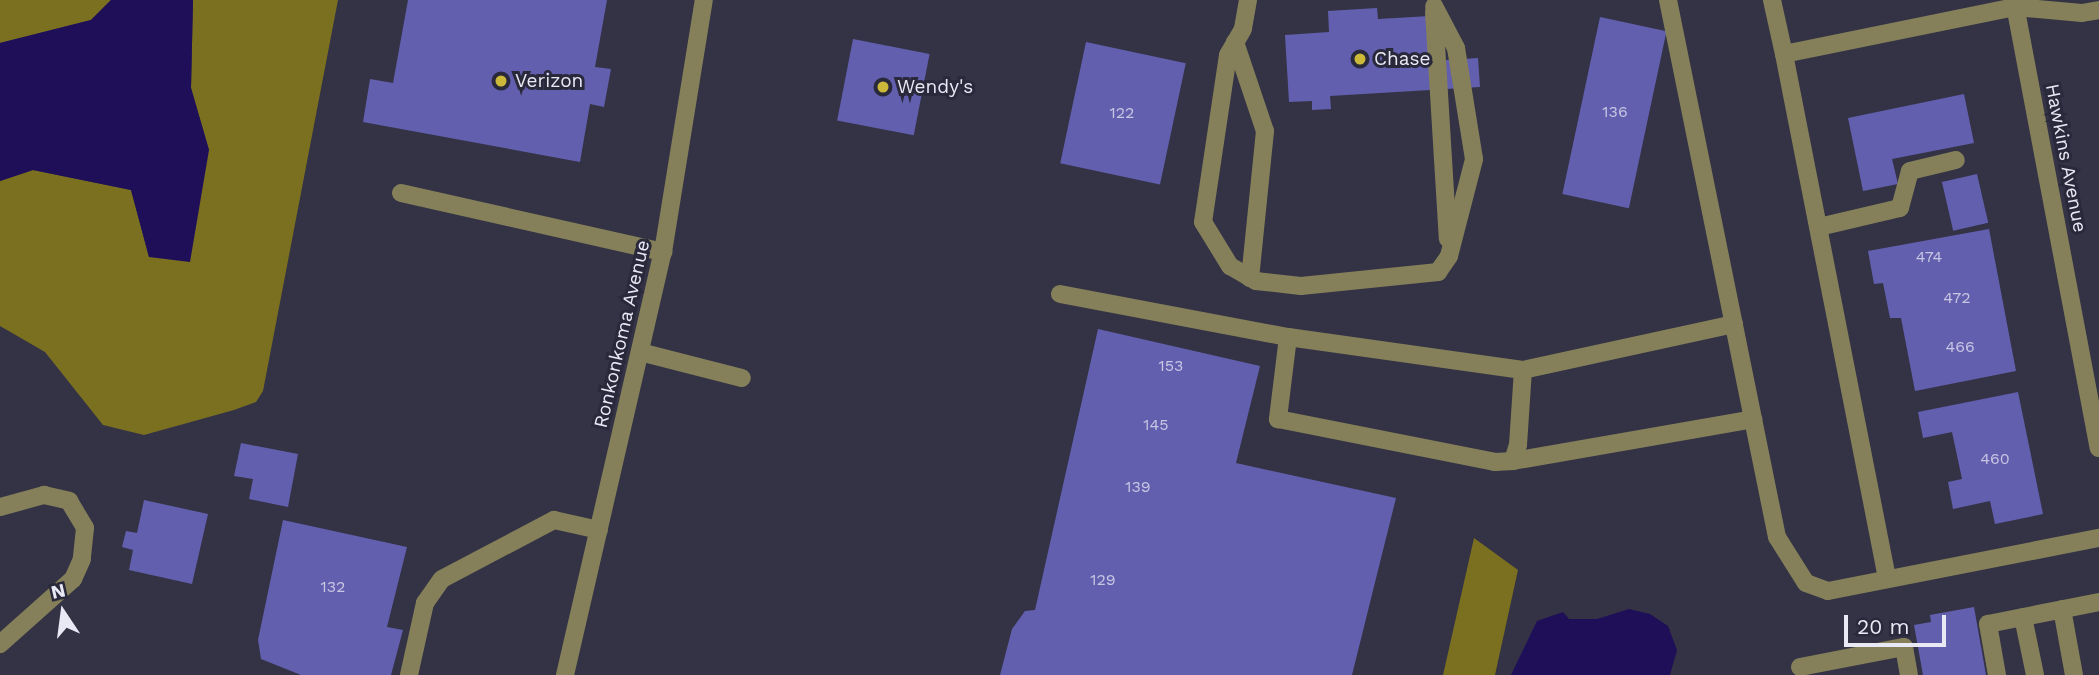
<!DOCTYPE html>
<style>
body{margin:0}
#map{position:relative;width:2099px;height:675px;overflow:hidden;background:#333345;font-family:"Work Sans",sans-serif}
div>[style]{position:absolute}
.forest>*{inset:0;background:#7b6f20}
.water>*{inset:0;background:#1f0f59}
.building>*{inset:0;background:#635faf;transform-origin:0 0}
.minor>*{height:18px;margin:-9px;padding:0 9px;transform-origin:9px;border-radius:9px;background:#858059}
.dots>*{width:19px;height:19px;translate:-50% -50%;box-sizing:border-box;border:4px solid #29293b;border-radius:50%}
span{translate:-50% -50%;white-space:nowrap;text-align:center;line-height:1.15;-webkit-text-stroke:6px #29293b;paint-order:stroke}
.number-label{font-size:16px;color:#c7c6e3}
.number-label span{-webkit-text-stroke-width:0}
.poi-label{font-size:19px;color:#e8e9f4}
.left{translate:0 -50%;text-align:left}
.street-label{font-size:19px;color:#e8e9f4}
.north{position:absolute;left:28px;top:577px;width:70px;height:70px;-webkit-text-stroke:5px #29293b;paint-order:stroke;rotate:347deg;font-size:19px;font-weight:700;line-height:28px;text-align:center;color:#e8e9f4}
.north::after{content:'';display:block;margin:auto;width:24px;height:32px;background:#e8e9f4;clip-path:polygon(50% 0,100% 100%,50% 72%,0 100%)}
.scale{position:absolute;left:1844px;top:615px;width:102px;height:32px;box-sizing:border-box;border:4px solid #e8e9f4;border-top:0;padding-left:9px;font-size:21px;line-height:24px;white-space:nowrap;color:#e8e9f4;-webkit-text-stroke:5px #29293b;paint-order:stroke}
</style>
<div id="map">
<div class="forest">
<i style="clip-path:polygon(0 0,111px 0,91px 20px,0 43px)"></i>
<i style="clip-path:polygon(193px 0,338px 0,263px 391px,256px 402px,234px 410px,144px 435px,103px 425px,45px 352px,0 326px,0 181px,33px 170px,131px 190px,149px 257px,209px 150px,191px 88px)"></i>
<i style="clip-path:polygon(1474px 538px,1518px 570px,1495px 675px,1443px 675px)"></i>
</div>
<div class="water">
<i style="clip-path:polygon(111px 0,193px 0,191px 88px,209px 150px,190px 262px,149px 257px,131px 190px,33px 170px,0 181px,0 43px,91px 20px)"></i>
<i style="clip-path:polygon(1629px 609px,1650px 614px,1668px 626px,1677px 650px,1670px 675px,1511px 675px,1537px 621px,1563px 612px,1569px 619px,1597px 619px)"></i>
</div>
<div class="building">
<i style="clip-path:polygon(408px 0,607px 0,595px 67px,611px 69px,604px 107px,590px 104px,580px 162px,363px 122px,370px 79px,393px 83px)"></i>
<i style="clip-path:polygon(1377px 8px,1378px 19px,1430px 16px,1433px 61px,1478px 58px,1480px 87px,1330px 96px,1331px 109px,1312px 110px,1312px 101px,1289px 102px,1285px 35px,1329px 32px,1328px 11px)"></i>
<i style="left:1600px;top:17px;width:68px;height:181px;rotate:12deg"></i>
<i style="left:853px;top:39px;width:78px;height:83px;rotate:11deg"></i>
<i style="left:1086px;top:42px;width:102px;height:124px;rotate:12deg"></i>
<i style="clip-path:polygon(1964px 94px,1974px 143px,1892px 159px,1898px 184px,1863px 191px,1848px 118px)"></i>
<i style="left:1977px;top:174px;width:50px;height:36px;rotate:77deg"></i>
<i style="clip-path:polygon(1989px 229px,2016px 371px,1915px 391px,1901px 318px,1890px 318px,1883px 283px,1874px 284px,1868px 251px)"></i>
<i style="clip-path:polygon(1098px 329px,1260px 366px,1236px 463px,1396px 498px,1352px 675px,1000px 675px,1012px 629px,1025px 611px,1035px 610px)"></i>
<i style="clip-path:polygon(2018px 392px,2043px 514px,1995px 524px,1990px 501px,1953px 509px,1948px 482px,1962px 479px,1952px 432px,1923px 438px,1918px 412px)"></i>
<i style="clip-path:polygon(241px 443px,298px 454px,288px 507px,249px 499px,253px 479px,234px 476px)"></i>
<i style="clip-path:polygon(144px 500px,208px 514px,192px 584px,129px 570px,133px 550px,122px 547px,126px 531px,137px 533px)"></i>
<i style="clip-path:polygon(283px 520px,407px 547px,387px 627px,403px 630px,391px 675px,301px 675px,261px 659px,258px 640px)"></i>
<i style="clip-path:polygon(1974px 607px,1986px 675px,1923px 675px,1914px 625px,1931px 622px,1930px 615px)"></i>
</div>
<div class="minor">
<i style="left:1248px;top:0;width:29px;rotate:100deg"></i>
<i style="left:1243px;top:29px;width:30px;rotate:120deg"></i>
<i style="left:1228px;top:55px;width:169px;rotate:98.5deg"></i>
<i style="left:1203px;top:222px;width:52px;rotate:58.5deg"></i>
<i style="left:1230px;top:266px;width:30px;rotate:30deg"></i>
<i style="left:1256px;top:281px;width:45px;rotate:6.3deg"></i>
<i style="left:1301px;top:286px;width:138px;rotate:-5.8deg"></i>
<i style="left:1438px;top:272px;width:19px;rotate:-55deg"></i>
<i style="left:1449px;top:256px;width:100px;rotate:-75.5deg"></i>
<i style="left:1474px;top:159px;width:112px;rotate:-99.2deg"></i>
<i style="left:1456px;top:48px;width:47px;rotate:-117.6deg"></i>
<i style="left:1668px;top:0;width:548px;rotate:78.53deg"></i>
<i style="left:1777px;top:537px;width:54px;rotate:57.8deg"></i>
<i style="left:1806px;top:583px;width:23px;rotate:20deg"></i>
<i style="left:1828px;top:591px;width:276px;rotate:-11.1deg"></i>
<i style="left:1772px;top:0;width:55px;rotate:77.5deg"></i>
<i style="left:1784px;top:54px;width:236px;rotate:-11.5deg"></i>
<i style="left:2015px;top:7px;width:67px;rotate:5.1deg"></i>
<i style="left:2082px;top:13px;width:17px;rotate:-10deg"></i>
<i style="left:2014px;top:0;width:456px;rotate:79.3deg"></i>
<i style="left:1434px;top:12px;width:227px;rotate:86.5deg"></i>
<i style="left:1235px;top:42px;width:94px;rotate:71.4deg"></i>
<i style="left:1265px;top:131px;width:148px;rotate:95.8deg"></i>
<i style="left:1784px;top:54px;width:534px;rotate:78.88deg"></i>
<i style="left:401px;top:193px;width:269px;rotate:12.7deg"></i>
<i style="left:1819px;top:227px;width:83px;rotate:-13.2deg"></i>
<i style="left:1900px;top:208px;width:38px;rotate:-75deg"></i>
<i style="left:1910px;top:171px;width:47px;rotate:-13.4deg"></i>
<i style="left:1060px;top:294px;width:232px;rotate:10.7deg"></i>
<i style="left:1288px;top:337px;width:237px;rotate:8deg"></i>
<i style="left:1523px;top:370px;width:216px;rotate:-12.3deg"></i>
<i style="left:1288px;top:337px;width:83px;rotate:97deg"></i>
<i style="left:1278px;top:419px;width:221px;rotate:11.2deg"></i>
<i style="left:1495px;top:462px;width:18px;rotate:-3deg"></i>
<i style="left:1513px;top:461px;width:17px;rotate:-73deg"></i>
<i style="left:1518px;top:445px;width:75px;rotate:-86.2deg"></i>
<i style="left:640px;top:352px;width:105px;rotate:14.3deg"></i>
<i style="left:1513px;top:461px;width:244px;rotate:-9.9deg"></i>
<i style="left:0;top:507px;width:46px;rotate:-15.3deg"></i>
<i style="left:44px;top:495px;width:26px;rotate:13deg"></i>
<i style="left:69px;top:501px;width:31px;rotate:59deg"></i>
<i style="left:85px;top:528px;width:31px;rotate:96deg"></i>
<i style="left:82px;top:559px;width:22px;rotate:114deg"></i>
<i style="left:73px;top:579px;width:98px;rotate:138.3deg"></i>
<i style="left:2062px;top:609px;width:67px;rotate:79.7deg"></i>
<i style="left:2023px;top:617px;width:59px;rotate:78.3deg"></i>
<i style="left:1800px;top:667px;width:106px;rotate:-10.9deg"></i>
<i style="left:1904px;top:647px;width:28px;rotate:80deg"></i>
<i style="left:409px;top:675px;width:74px;rotate:-77.5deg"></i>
<i style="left:425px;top:603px;width:29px;rotate:-55deg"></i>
<i style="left:442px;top:579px;width:127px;rotate:-27.8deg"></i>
<i style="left:554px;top:520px;width:46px;rotate:12.5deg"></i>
<i style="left:565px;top:675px;width:434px;rotate:-77deg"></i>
<i style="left:663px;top:252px;width:255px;rotate:-80.8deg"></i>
<i style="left:1997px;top:675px;width:52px;rotate:-100deg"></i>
<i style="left:1988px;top:624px;width:113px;rotate:-11.2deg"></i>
</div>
<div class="dots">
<i style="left:1360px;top:59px;background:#ccb939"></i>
<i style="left:501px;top:81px;background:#ccb939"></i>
<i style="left:883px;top:87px;background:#ccb939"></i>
</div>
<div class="number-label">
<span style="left:1615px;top:112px">136</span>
<span style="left:1122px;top:113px">122</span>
<span style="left:1929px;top:257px">474</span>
<span style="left:1957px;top:298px">472</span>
<span style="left:1960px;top:347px">466</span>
<span style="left:1171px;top:366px">153</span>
<span style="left:1156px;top:425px">145</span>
<span style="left:1995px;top:459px">460</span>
<span style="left:1138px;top:487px">139</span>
<span style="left:1103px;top:580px">129</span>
<span style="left:333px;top:587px">132</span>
</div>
<div class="poi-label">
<span class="left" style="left:1374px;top:59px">Chase</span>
<span class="left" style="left:515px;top:81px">Verizon</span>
<span class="left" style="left:897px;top:87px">Wendy's</span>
</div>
<div class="street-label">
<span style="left:2066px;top:158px;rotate:79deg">Hawkins Avenue</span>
<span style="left:622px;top:334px;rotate:-77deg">Ronkonkoma Avenue</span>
</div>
<div class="north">N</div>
<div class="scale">20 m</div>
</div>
